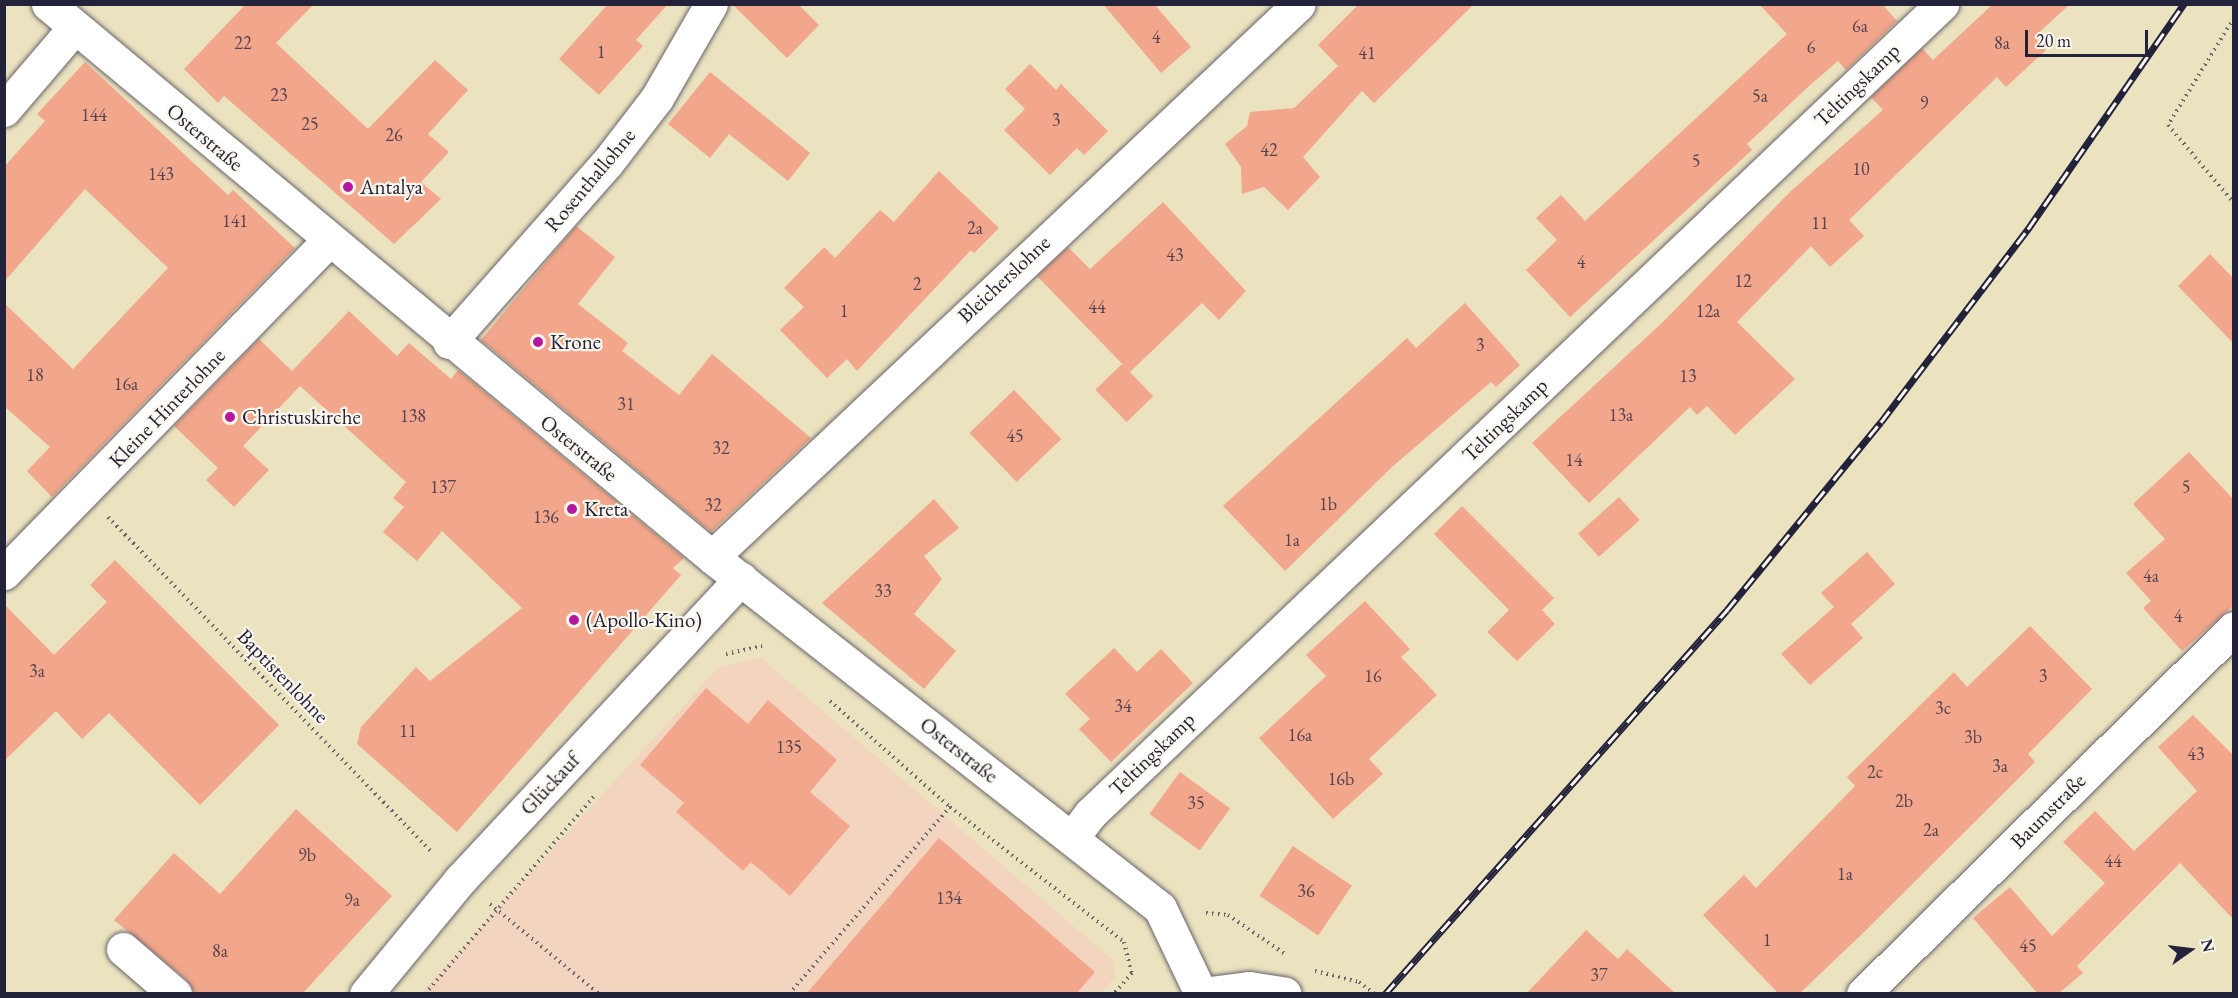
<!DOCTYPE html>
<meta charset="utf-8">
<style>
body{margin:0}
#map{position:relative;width:2238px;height:998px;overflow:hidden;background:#ebe2c0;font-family:"EB Garamond",serif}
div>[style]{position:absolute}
.built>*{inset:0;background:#f3d4bf}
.building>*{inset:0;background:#f2a68b;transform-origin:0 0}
.path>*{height:4px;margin-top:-2px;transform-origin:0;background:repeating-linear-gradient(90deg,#68656a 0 1.5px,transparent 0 6px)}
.roads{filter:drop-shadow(0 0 2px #68656a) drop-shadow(0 0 2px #68656a)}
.minor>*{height:33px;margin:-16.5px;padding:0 16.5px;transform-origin:16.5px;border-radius:16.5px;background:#fff}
.rail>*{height:7px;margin-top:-3.5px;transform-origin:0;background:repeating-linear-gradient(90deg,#fbf7ec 0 14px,#22223b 0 28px);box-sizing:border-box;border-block:2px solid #22223b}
.dots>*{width:16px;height:16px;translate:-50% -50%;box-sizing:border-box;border:3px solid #fbf7ec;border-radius:50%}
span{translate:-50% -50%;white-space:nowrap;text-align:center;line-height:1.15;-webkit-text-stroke:4.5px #fbf7ec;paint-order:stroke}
.number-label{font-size:18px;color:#56434f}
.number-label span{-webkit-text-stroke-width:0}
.street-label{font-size:21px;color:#22223b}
.poi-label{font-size:21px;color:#22223b}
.left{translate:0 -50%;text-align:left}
.frame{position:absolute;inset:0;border:6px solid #22223b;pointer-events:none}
.north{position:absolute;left:2160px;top:920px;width:60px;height:60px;-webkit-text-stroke:4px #fbf7ec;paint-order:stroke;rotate:76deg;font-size:16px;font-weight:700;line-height:24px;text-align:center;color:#22223b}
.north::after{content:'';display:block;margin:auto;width:21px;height:27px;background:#22223b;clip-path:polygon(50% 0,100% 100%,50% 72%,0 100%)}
.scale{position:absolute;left:2025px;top:30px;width:123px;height:27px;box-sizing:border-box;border:3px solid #22223b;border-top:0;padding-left:8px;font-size:18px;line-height:21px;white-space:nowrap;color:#22223b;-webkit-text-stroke:4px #fbf7ec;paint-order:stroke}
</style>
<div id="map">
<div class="built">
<i style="clip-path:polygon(761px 658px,1114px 961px,1115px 977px,1100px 994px,420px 994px,719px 667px)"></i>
</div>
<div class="building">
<i style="clip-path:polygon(246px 4px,314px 4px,276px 43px,368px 129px,435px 60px,468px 90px,428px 134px,449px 152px,421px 182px,441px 199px,394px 244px,224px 96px,218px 103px,184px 69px)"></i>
<i style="clip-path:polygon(608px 4px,668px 4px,636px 40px,643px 46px,599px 95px,559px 59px)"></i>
<i style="clip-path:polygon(732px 4px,798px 4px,819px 25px,787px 58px)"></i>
<i style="clip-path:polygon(1103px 4px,1154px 4px,1191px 47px,1161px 73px)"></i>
<i style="clip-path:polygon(1359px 4px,1474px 4px,1374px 103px,1362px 91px,1303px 157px,1320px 177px,1288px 210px,1264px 187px,1242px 194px,1241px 167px,1225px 144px,1247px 126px,1250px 112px,1294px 108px,1338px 66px,1318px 45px)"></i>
<i style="clip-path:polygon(1759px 4px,1882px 4px,1897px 21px,1846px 70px,1838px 61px,1809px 86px,1747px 144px,1752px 150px,1570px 317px,1526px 270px,1557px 240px,1536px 218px,1561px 195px,1585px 221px,1787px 34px)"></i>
<i style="clip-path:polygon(1993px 4px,2070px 4px,2034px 37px,2046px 50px,2006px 87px,1997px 77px,1849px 220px,1864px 236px,1830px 267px,1811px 246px,1737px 322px,1795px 379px,1735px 435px,1707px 406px,1697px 415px,1690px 407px,1589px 503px,1532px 443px,1663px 322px,1791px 191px,1883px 110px,1871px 97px,1922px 48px,1933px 60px)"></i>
<i style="clip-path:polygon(85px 62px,228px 195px,233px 190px,295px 248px,52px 497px,27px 471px,50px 447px,4px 406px,4px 303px,73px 369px,168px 268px,85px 189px,4px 282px,4px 167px,45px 121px,37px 114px)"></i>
<i style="clip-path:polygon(1030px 64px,1056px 90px,1061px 84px,1108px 131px,1084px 155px,1077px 148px,1050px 175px,1004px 130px,1025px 109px,1005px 89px)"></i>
<i style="clip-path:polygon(710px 72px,810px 153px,788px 181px,729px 134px,710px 158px,668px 124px)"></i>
<i style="clip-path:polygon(939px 171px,999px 228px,974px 253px,971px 250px,857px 371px,847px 359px,827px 378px,780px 330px,804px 307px,784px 288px,824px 247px,835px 258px,880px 210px,894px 222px)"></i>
<i style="clip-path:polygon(1163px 202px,1246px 291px,1219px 320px,1202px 303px,1130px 372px,1037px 276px,1068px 247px,1090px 269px)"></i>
<i style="clip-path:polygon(576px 226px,615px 257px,578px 304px,628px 343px,622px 351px,679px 395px,712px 354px,811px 438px,711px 532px,481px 340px)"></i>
<i style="clip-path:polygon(2210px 254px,2234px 279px,2234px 344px,2178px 286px)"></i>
<i style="clip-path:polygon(1465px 303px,1520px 365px,1496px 387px,1491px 382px,1392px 467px,1285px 571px,1223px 506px,1407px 338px,1416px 348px)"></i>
<i style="clip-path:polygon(349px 311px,397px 356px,409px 343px,451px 379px,458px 370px,684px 558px,673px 568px,681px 575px,457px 832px,357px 744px,361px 727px,416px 667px,430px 681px,522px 608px,442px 531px,417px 561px,383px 532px,404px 507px,393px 498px,406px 482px,300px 386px,243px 446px,269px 470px,234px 507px,206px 480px,218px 468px,174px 426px,259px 339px,292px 371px)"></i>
<i style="left:1122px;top:364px;width:45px;height:37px;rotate:46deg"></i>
<i style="left:1014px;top:390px;width:68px;height:62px;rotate:46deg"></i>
<i style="clip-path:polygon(2189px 452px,2234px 500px,2234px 605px,2182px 651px,2143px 608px,2151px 601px,2126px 573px,2165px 539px,2133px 504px)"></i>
<i style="left:1619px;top:497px;width:31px;height:55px;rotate:48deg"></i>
<i style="clip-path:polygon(934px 499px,959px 528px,924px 556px,942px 579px,914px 614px,956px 651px,924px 689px,822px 603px)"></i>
<i style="clip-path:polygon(1462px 506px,1554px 598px,1542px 610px,1555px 624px,1517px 661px,1487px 632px,1509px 610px,1434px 534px)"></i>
<i style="clip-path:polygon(1867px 552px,1895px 584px,1851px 624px,1863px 638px,1810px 685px,1781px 654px,1834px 607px,1821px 593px)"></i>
<i style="clip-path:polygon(115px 560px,279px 725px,200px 805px,109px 713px,82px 739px,56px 711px,4px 761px,4px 604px,54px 655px,107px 602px,90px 585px)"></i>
<i style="clip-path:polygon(1365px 601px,1410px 649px,1401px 657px,1437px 695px,1369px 759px,1383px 774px,1333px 819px,1259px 738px,1326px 676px,1306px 655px)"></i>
<i style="clip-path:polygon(2030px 626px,2092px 689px,2028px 754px,2035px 762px,1860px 936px,1800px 993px,1778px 993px,1703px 915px,1744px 875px,1756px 888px,1855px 786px,1847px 777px,1954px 672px,1967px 687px)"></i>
<i style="clip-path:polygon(1114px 648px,1137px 672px,1161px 649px,1193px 683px,1111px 762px,1079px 729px,1090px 719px,1065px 694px)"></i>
<i style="clip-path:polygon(706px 688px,748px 724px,768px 700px,837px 760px,810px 792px,850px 826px,790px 896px,751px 862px,743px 871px,676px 812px,684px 803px,640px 765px)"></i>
<i style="clip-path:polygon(2193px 715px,2234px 756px,2234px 920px,2180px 863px,2077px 966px,2083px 973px,2059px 993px,2037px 993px,1973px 918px,2010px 887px,2052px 936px,2105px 883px,2063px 842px,2095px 811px,2134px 851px,2197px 791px,2158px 747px)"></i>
<i style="left:1180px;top:772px;width:62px;height:52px;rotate:36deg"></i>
<i style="clip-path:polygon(296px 809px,392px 896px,303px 993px,195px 993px,187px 980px,114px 920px,174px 853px,220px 894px)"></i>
<i style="clip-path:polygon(939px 838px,1095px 972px,1077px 993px,807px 993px)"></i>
<i style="left:1293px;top:846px;width:71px;height:60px;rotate:34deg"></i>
<i style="clip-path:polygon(1586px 930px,1618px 959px,1627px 949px,1675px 993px,1527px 993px)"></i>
</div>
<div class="path">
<i style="left:2234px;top:18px;width:126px;rotate:121.7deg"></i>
<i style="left:2168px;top:125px;width:102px;rotate:49.8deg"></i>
<i style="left:108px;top:517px;width:467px;rotate:46deg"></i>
<i style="left:726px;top:654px;width:37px;rotate:-13deg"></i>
<i style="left:830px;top:701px;width:160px;rotate:41.5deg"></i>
<i style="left:950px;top:807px;width:220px;rotate:37.8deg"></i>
<i style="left:1124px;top:942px;width:32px;rotate:76deg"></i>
<i style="left:1132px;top:973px;width:28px;rotate:131deg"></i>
<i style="left:490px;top:904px;width:141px;rotate:39.5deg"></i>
<i style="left:1206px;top:913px;width:22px;rotate:5deg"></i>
<i style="left:1228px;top:915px;width:69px;rotate:34.4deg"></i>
<i style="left:1315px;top:971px;width:45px;rotate:14deg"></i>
<i style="left:1359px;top:982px;width:20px;rotate:37deg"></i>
<i style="left:425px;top:994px;width:263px;rotate:-49.5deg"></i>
<i style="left:789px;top:994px;width:247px;rotate:-49.3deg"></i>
</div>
<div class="roads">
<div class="minor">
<i style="left:48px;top:4px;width:864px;rotate:39.79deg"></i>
<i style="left:712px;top:557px;width:569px;rotate:38.08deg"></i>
<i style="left:1160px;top:908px;width:95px;rotate:64.5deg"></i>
<i style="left:4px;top:110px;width:109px;rotate:-49.5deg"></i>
<i style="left:449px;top:342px;width:239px;rotate:-48.6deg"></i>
<i style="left:607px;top:163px;width:82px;rotate:-52.4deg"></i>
<i style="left:657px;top:98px;width:108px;rotate:-60.1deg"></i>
<i style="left:712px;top:557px;width:806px;rotate:-43.29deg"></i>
<i style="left:4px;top:573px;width:464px;rotate:-45.7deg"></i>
<i style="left:1072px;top:838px;width:30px;rotate:-53deg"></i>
<i style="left:1090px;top:814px;width:1176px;rotate:-43.55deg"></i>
<i style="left:123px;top:949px;width:69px;rotate:40.9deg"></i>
<i style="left:366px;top:994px;width:148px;rotate:-50.5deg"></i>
<i style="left:460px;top:880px;width:412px;rotate:-47deg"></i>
<i style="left:1202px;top:994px;width:47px;rotate:-7.3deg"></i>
<i style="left:1249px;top:988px;width:36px;rotate:9deg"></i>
<i style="left:1863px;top:994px;width:521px;rotate:-44.61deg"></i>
</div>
</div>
<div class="rail">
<i style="left:1385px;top:994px;width:514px;rotate:-48.31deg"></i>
<i style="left:1727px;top:610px;width:243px;rotate:-50.7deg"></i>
<i style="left:1881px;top:422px;width:243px;rotate:-52.7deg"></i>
<i style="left:2028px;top:229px;width:274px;rotate:-55.3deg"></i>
</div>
<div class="dots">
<i style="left:348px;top:187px;background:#b5179e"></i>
<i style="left:538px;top:342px;background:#b5179e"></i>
<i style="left:230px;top:417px;background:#b5179e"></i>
<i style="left:572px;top:509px;background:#b5179e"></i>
<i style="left:574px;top:620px;background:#b5179e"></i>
</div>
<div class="number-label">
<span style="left:1860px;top:26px">6a</span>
<span style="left:1156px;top:37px">4</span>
<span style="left:243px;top:43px">22</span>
<span style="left:2002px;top:43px">8a</span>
<span style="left:1811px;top:47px">6</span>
<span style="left:601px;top:52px">1</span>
<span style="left:1367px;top:53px">41</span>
<span style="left:279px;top:95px">23</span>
<span style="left:1760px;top:96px">5a</span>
<span style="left:1924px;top:103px">9</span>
<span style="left:94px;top:115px">144</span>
<span style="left:1056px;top:120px">3</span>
<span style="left:310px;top:124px">25</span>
<span style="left:394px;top:135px">26</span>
<span style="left:1269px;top:150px">42</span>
<span style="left:1696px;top:161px">5</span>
<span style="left:1861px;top:169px">10</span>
<span style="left:161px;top:174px">143</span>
<span style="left:235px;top:221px">141</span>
<span style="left:1820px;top:223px">11</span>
<span style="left:975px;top:228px">2a</span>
<span style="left:1175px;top:255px">43</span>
<span style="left:1581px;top:262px">4</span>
<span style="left:1743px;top:281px">12</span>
<span style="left:917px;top:284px">2</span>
<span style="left:1097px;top:307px">44</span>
<span style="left:844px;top:311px">1</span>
<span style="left:1708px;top:311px">12a</span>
<span style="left:1480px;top:345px">3</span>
<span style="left:35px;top:375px">18</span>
<span style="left:1688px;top:376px">13</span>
<span style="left:126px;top:384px">16a</span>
<span style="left:626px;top:404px">31</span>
<span style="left:1621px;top:415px">13a</span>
<span style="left:413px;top:416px">138</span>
<span style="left:1015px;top:436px">45</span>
<span style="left:721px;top:448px">32</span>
<span style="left:1574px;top:460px">14</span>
<span style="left:443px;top:487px">137</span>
<span style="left:2186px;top:487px">5</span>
<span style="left:1328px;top:504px">1b</span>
<span style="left:713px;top:505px">32</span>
<span style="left:546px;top:517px">136</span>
<span style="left:1292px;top:540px">1a</span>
<span style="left:2151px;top:576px">4a</span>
<span style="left:883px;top:591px">33</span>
<span style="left:2178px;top:616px">4</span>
<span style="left:37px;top:671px">3a</span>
<span style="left:1373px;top:676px">16</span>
<span style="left:2043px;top:676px">3</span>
<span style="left:1123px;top:706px">34</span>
<span style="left:1943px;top:708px">3c</span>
<span style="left:408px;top:731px">11</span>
<span style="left:1300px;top:735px">16a</span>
<span style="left:1973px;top:737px">3b</span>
<span style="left:789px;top:747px">135</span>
<span style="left:2196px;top:754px">43</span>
<span style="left:2000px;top:766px">3a</span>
<span style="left:1875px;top:772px">2c</span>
<span style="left:1341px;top:779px">16b</span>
<span style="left:1904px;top:801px">2b</span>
<span style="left:1196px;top:803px">35</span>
<span style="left:1931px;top:830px">2a</span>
<span style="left:307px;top:855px">9b</span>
<span style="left:2113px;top:861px">44</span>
<span style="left:1845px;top:874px">1a</span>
<span style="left:1306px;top:891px">36</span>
<span style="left:949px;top:898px">134</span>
<span style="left:352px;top:900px">9a</span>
<span style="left:1767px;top:940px">1</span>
<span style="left:2028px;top:946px">45</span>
<span style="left:220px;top:951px">8a</span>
<span style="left:1599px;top:975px">37</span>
</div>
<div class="street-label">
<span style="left:1857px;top:85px;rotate:-44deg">Teltingskamp</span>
<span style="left:205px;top:137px;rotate:40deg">Osterstraße</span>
<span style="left:590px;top:180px;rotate:-50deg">Rosenthallohne</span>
<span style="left:1004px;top:279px;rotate:-43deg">Bleicherslohne</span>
<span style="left:167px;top:408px;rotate:-46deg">Kleine Hinterlohne</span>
<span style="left:1505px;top:420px;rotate:-44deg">Teltingskamp</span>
<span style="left:579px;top:448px;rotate:39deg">Osterstraße</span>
<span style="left:283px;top:676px;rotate:46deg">Baptistenlohne</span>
<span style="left:959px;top:750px;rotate:38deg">Osterstraße</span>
<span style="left:1152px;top:754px;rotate:-44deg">Teltingskamp</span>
<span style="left:550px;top:784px;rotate:-47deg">Glückauf</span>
<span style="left:2048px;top:811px;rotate:-45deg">Baumstraße</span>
</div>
<div class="poi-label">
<span class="left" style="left:360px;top:187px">Antalya</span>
<span class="left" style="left:550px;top:342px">Krone</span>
<span class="left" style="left:242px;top:417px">Christuskirche</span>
<span class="left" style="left:584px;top:509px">Kreta</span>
<span class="left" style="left:586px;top:620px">(Apollo-Kino)</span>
</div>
<div class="frame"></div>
<div class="north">N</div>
<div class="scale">20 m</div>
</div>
